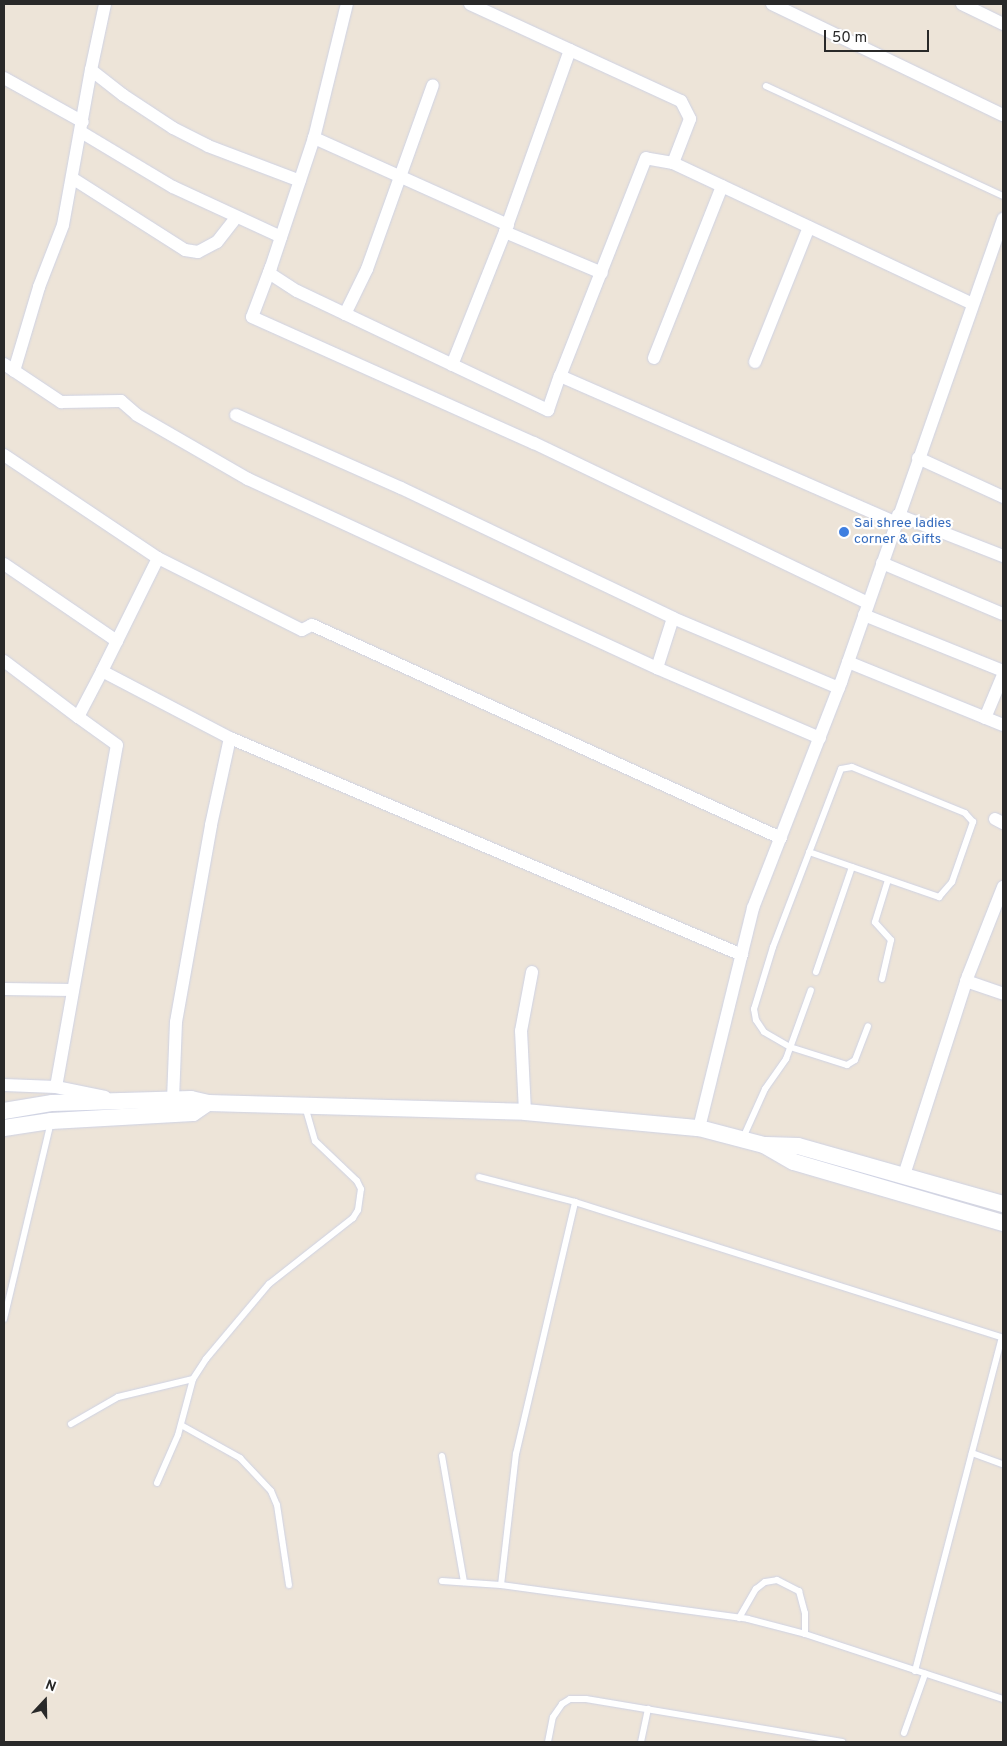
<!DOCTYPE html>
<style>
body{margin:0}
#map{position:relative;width:1007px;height:1746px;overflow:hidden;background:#ede4d8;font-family:Overpass,sans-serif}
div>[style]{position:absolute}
.roads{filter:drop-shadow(0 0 1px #ced2e4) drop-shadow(0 0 1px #ced2e4)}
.service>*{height:6px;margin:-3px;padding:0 3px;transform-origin:3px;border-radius:3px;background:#fff}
.minor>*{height:12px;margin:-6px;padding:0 6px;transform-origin:6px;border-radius:6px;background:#fff}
.tertiary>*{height:16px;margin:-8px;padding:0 8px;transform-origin:8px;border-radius:8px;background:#fff}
.dots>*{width:14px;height:14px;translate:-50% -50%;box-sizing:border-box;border:2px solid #fff;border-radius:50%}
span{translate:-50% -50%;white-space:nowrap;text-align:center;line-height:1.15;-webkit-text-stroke:4.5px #fff;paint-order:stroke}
.shop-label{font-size:14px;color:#366cbe}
.left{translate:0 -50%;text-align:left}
.frame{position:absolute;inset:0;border:5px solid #292929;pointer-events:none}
.north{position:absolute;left:20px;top:1676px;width:50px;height:50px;-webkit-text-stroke:4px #fff;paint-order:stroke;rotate:21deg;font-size:14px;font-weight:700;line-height:20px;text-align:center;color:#292929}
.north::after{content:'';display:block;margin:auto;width:18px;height:22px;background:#292929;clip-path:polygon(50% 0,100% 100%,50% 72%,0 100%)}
.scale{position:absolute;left:824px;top:30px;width:105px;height:22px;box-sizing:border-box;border:2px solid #292929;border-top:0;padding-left:6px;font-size:15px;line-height:18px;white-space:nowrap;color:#292929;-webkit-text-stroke:4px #fff;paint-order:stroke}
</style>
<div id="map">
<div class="roads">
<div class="service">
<i style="left:766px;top:86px;width:261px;rotate:24.9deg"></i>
<i style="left:809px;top:852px;width:138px;rotate:19.1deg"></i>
<i style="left:939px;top:897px;width:20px;rotate:-49deg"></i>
<i style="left:952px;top:882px;width:64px;rotate:-70.7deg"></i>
<i style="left:973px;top:822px;width:12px;rotate:-132deg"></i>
<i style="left:965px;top:813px;width:122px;rotate:-157.8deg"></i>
<i style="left:852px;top:767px;width:11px;rotate:170deg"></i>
<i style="left:841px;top:769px;width:191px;rotate:110.9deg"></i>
<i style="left:773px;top:947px;width:65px;rotate:107deg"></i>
<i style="left:754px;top:1009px;width:11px;rotate:80deg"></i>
<i style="left:756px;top:1020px;width:14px;rotate:56deg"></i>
<i style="left:764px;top:1032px;width:30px;rotate:30deg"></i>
<i style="left:790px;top:1047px;width:60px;rotate:17.5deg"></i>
<i style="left:847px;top:1065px;width:9px;rotate:-32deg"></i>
<i style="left:855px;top:1060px;width:36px;rotate:-69deg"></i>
<i style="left:816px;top:972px;width:111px;rotate:-71.1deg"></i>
<i style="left:882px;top:979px;width:40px;rotate:-77deg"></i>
<i style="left:891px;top:940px;width:24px;rotate:-132deg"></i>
<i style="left:875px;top:922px;width:44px;rotate:-72.8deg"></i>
<i style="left:743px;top:1138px;width:54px;rotate:-65.8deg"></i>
<i style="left:765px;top:1089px;width:37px;rotate:-55deg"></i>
<i style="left:786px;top:1059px;width:73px;rotate:-70.1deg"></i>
<i style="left:479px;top:1177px;width:99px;rotate:14.6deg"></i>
<i style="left:575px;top:1202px;width:449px;rotate:17.6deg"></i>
<i style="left:4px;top:1319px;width:204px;rotate:-76.6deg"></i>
<i style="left:71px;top:1424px;width:54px;rotate:-29.9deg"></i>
<i style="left:118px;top:1397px;width:77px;rotate:-13.5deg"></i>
<i style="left:181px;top:1425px;width:68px;rotate:29.2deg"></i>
<i style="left:240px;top:1458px;width:45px;rotate:46.8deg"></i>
<i style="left:271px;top:1491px;width:15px;rotate:67deg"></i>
<i style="left:277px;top:1505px;width:81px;rotate:81.5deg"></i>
<i style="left:972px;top:1453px;width:33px;rotate:20deg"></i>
<i style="left:442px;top:1456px;width:128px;rotate:80.1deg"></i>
<i style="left:157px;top:1483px;width:52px;rotate:-66.4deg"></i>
<i style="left:178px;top:1435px;width:58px;rotate:-75deg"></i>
<i style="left:193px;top:1379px;width:24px;rotate:-57deg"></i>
<i style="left:206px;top:1359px;width:98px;rotate:-50deg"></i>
<i style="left:269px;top:1284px;width:107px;rotate:-38.2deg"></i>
<i style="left:353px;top:1218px;width:9px;rotate:-58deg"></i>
<i style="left:358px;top:1210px;width:21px;rotate:-82deg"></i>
<i style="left:361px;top:1189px;width:9px;rotate:-117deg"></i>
<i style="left:357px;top:1181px;width:58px;rotate:-136.4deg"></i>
<i style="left:315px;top:1141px;width:35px;rotate:-106deg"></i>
<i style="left:442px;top:1581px;width:59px;rotate:3.9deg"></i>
<i style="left:501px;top:1585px;width:249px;rotate:7.8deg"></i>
<i style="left:748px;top:1619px;width:59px;rotate:14.7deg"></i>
<i style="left:805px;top:1634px;width:208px;rotate:18.2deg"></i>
<i style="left:501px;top:1585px;width:132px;rotate:-83.5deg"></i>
<i style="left:516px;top:1454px;width:259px;rotate:-76.8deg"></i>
<i style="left:739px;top:1618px;width:34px;rotate:-60deg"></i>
<i style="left:756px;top:1589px;width:11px;rotate:-38deg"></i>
<i style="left:765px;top:1582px;width:12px;rotate:-9deg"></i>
<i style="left:777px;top:1580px;width:25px;rotate:27deg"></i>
<i style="left:799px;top:1591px;width:23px;rotate:75deg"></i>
<i style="left:805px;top:1613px;width:21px;rotate:90deg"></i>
<i style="left:915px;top:1671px;width:344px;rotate:-75.4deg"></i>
<i style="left:904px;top:1733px;width:63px;rotate:-70.4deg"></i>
<i style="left:548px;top:1742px;width:25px;rotate:-79deg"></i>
<i style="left:553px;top:1717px;width:16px;rotate:-55deg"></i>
<i style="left:562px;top:1704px;width:9px;rotate:-32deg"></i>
<i style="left:570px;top:1699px;width:16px"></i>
<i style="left:586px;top:1699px;width:260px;rotate:9.5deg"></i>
<i style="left:641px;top:1742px;width:34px;rotate:-78deg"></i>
</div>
<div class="minor">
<i style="left:470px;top:4px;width:232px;rotate:24.7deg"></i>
<i style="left:681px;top:101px;width:20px;rotate:63deg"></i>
<i style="left:690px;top:119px;width:47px;rotate:111.1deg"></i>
<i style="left:673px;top:163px;width:331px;rotate:25.2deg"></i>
<i style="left:772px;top:4px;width:256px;rotate:25.7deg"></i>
<i style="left:962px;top:4px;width:46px;rotate:26deg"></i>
<i style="left:570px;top:50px;width:193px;rotate:109.7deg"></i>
<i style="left:505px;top:232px;width:105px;rotate:22.9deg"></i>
<i style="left:91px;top:70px;width:67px;rotate:-78deg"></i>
<i style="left:4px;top:78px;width:90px;rotate:29.1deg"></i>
<i style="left:81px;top:132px;width:107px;rotate:30.9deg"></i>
<i style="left:173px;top:187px;width:119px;rotate:24.8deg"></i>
<i style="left:314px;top:138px;width:138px;rotate:-76.2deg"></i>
<i style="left:673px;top:163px;width:27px;rotate:-170deg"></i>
<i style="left:646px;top:158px;width:234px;rotate:111.5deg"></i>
<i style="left:560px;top:376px;width:367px;rotate:23.6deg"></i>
<i style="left:72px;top:178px;width:134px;rotate:32.5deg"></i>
<i style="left:185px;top:250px;width:13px;rotate:9deg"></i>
<i style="left:198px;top:252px;width:21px;rotate:-28deg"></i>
<i style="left:217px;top:242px;width:31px;rotate:-52deg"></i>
<i style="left:508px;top:225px;width:213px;rotate:-155.8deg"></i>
<i style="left:314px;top:138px;width:142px;rotate:108.4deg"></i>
<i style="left:269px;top:273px;width:33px;rotate:33deg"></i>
<i style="left:297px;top:291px;width:278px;rotate:25.4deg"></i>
<i style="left:548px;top:410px;width:36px;rotate:-71deg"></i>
<i style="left:271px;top:267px;width:53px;rotate:110.8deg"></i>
<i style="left:252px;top:317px;width:309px;rotate:24.1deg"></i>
<i style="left:534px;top:443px;width:370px;rotate:25.6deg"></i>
<i style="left:345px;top:314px;width:50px;rotate:-63.9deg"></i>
<i style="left:367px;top:269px;width:195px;rotate:-70.3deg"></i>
<i style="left:654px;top:358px;width:185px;rotate:-68.4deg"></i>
<i style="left:755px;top:362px;width:145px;rotate:-68.2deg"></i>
<i style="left:4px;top:364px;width:69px;rotate:33.7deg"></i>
<i style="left:61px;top:402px;width:60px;rotate:-1deg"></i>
<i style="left:121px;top:401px;width:21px;rotate:41deg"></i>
<i style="left:137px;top:415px;width:128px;rotate:30deg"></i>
<i style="left:248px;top:479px;width:451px;rotate:24.8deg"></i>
<i style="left:452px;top:365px;width:143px;rotate:-68.3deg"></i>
<i style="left:14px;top:371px;width:88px;rotate:-73.4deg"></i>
<i style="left:39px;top:287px;width:66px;rotate:-68.8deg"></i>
<i style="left:63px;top:225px;width:158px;rotate:-79.8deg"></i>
<i style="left:91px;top:70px;width:41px;rotate:38deg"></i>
<i style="left:123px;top:95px;width:60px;rotate:33.4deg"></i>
<i style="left:173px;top:128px;width:39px;rotate:27deg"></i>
<i style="left:208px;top:146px;width:98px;rotate:20.8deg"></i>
<i style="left:236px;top:415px;width:180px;rotate:23.9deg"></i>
<i style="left:401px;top:488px;width:301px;rotate:25.5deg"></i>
<i style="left:4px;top:455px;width:185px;rotate:33.8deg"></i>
<i style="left:918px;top:458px;width:94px;rotate:24.6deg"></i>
<i style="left:898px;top:515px;width:113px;rotate:21.3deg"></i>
<i style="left:882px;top:563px;width:131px;rotate:22.9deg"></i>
<i style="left:4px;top:564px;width:137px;rotate:34.3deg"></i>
<i style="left:864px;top:615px;width:150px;rotate:21.9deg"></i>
<i style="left:4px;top:661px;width:93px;rotate:37.1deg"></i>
<i style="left:848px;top:662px;width:167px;rotate:22.1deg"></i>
<i style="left:985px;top:718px;width:47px;rotate:-67.3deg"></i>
<i style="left:820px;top:738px;width:177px;rotate:-156.8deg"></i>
<i style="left:657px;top:668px;width:52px;rotate:-72.3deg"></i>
<i style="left:673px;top:618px;width:180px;rotate:22.9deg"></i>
<i style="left:995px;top:819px;width:9px;rotate:27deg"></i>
<i style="left:742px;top:955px;width:556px;rotate:-157.03deg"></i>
<i style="left:230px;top:738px;width:144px;rotate:-152.4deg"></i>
<i style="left:102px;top:671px;width:126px;rotate:-63.6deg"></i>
<i style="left:158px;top:558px;width:161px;rotate:26.6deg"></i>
<i style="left:302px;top:630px;width:11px;rotate:-27deg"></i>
<i style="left:312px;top:625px;width:515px;rotate:24.43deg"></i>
<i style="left:966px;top:981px;width:39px;rotate:19deg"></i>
<i style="left:4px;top:989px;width:69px;rotate:0.8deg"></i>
<i style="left:4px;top:1085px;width:52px;rotate:2.2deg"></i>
<i style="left:56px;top:1087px;width:50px;rotate:11.5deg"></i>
<i style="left:56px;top:1087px;width:347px;rotate:-79.9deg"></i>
<i style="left:117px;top:745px;width:48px;rotate:-144.3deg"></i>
<i style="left:78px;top:717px;width:52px;rotate:-62.4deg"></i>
<i style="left:173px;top:1100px;width:78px;rotate:-87.8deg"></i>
<i style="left:176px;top:1022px;width:200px;rotate:-79.9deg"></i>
<i style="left:211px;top:825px;width:89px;rotate:-77.7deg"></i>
<i style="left:525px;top:1112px;width:81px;rotate:-92.8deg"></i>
<i style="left:521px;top:1031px;width:60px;rotate:-79.4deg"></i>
<i style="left:699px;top:1128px;width:227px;rotate:-76.2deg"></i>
<i style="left:753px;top:908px;width:243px;rotate:-68.7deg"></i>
<i style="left:841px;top:682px;width:491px;rotate:-70.7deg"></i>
<i style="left:904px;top:1175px;width:209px;rotate:-72.2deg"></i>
<i style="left:968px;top:976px;width:96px;rotate:-68.5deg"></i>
</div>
<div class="tertiary">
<i style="left:4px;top:1111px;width:49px;rotate:-9.5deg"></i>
<i style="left:52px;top:1103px;width:139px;rotate:-1.6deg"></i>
<i style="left:191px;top:1099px;width:17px;rotate:13deg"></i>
<i style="left:208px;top:1103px;width:317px;rotate:1.6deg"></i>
<i style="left:525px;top:1112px;width:175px;rotate:5.3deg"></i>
<i style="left:699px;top:1128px;width:67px;rotate:14.7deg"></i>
<i style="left:764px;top:1145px;width:34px;rotate:30deg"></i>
<i style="left:794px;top:1162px;width:218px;rotate:16.3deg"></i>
<i style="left:4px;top:1128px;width:48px;rotate:-8.5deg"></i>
<i style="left:51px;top:1121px;width:142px;rotate:-3.2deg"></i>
<i style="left:193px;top:1113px;width:18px;rotate:-34deg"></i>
<i style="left:766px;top:1145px;width:32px;rotate:2deg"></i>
<i style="left:798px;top:1146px;width:213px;rotate:15.8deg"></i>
</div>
</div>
<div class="dots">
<i style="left:844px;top:532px;background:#3f7fe0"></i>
</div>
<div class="shop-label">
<span class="left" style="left:854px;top:532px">Sai shree ladies<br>corner &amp; Gifts</span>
</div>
<div class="frame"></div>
<div class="north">N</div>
<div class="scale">50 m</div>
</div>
